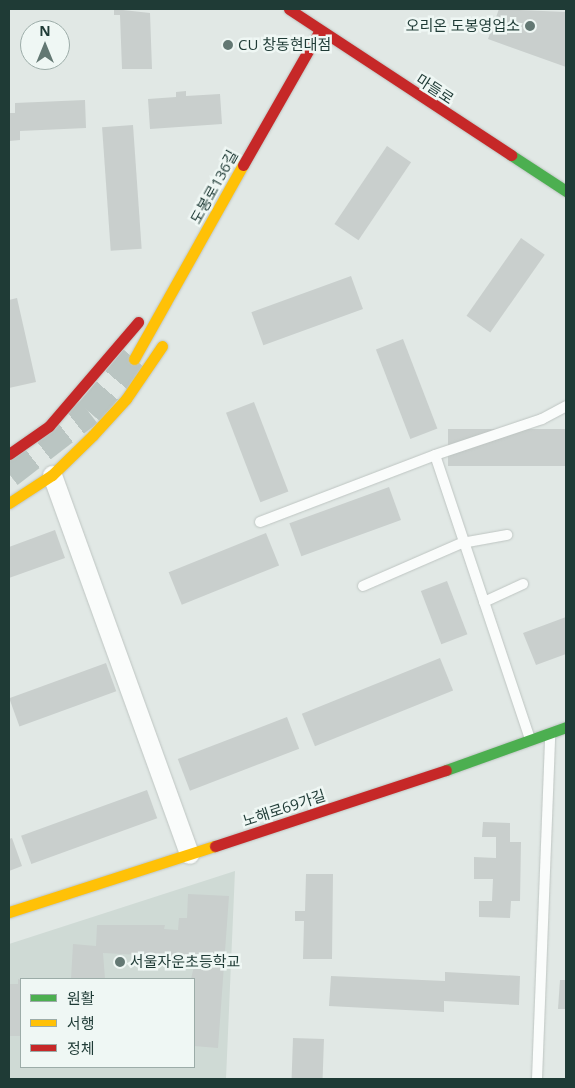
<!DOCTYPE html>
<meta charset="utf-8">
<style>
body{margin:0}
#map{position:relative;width:575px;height:1088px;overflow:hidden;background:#e1e8e5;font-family:"Open Sans","Noto Sans KR",sans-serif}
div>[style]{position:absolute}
.built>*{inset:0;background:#cfdad5}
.building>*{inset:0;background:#c9cfcd;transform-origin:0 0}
.secondary-tunnel>*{height:28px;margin-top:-14px;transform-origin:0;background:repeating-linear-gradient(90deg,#bac5c2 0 28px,transparent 0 42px)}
.roads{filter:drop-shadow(0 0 1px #bec5c2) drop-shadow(0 0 1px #bec5c2)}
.lane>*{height:10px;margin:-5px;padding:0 5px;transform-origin:5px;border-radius:5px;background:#fafcfb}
.street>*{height:19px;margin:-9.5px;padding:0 9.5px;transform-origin:9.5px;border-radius:9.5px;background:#fafcfb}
.fast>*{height:11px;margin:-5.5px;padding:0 5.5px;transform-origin:5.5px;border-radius:5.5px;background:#4caf50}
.slow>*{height:11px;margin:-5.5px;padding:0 5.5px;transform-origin:5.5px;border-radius:5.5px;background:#ffc107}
.jam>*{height:11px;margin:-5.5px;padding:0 5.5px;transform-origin:5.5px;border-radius:5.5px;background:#c62828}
.dots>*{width:14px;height:14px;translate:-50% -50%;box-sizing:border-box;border:2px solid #eff7f4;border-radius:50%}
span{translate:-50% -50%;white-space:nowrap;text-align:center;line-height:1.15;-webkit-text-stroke:5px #eff7f4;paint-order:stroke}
.poi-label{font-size:15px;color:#1f3b36}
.right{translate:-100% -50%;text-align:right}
.left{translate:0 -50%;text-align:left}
.street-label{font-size:15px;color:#1f3b36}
.frame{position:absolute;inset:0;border:10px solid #1f3b36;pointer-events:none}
.legend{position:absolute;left:20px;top:978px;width:175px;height:90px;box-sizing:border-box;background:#eff7f4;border:1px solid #9caca8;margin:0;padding:6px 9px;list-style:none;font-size:15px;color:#1f3b36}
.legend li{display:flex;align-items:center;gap:10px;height:25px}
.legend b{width:25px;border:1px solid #9caca8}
.north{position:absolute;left:20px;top:20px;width:50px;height:50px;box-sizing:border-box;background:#eff7f4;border:1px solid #9caca8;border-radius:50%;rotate:0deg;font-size:14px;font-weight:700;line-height:20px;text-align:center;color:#1f3b36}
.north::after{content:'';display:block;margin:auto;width:18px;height:22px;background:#637873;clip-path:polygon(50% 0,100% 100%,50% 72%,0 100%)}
</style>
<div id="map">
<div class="built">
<i style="clip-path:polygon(evenodd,235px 871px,226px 1079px,9px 1079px,9px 944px,235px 871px,21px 979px,194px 979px,194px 1067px,21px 1067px,21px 979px)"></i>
</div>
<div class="building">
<i style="clip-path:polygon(114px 9px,150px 13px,152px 69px,122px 69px,120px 15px,114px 15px)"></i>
<i style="clip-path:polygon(499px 9px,566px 12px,566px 67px,488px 39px)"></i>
<i style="clip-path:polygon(186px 91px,186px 96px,220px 94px,222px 124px,150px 129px,148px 99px,176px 97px,176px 92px)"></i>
<i style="clip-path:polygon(85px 100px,86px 128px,20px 131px,20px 140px,9px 141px,9px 113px,15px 113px,15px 103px)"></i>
<i style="left:133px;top:125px;width:124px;height:31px;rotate:86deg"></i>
<i style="left:387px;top:146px;width:29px;height:94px;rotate:34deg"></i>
<i style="left:521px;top:238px;width:29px;height:95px;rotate:35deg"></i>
<i style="left:351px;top:276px;width:35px;height:106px;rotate:70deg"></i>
<i style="clip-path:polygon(17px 298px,36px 382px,9px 388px,9px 300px)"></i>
<i style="left:403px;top:339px;width:96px;height:29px;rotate:69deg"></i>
<i style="left:254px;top:402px;width:96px;height:30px;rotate:69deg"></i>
<i style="left:566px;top:429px;width:37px;height:118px;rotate:90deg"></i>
<i style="left:389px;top:487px;width:35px;height:106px;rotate:70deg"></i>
<i style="clip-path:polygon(55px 530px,65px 558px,9px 578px,9px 547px)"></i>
<i style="left:266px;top:533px;width:35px;height:105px;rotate:68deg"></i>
<i style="left:447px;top:581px;width:57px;height:28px;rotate:69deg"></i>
<i style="clip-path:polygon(566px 617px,566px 654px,536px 665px,523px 633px)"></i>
<i style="left:440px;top:658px;width:35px;height:149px;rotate:68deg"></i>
<i style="left:106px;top:663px;width:30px;height:103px;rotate:70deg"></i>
<i style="left:287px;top:717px;width:34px;height:117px;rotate:69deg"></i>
<i style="left:147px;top:790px;width:30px;height:134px;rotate:70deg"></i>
<i style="clip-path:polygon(483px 822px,510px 823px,510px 842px,521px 842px,520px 901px,511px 901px,510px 918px,479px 917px,479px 901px,492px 901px,493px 879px,474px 879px,474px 857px,496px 858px,496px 837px,482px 837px)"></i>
<i style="clip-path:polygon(12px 838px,22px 866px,9px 871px,9px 839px)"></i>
<i style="clip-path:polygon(306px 874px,333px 874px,332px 959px,303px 959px,304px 921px,295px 921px,295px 911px,305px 911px)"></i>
<i style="clip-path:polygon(188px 894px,229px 896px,218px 1048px,194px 1046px,195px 991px,191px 979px,196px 958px,103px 953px,105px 979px,71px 979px,73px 944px,96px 946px,97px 925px,165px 925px,164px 929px,178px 930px,179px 918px,187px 918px)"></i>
<i style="clip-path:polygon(445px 972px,520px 976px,519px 1005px,444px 1001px,444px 1012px,329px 1006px,331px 976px,445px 981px)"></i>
<i style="clip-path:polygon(18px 979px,21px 980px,21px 1036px,9px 1036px,9px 984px,18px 984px)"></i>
<i style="clip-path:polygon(560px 980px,566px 980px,566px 1009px,558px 1009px)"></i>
<i style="left:293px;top:1038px;width:31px;height:41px;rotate:2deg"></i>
</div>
<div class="secondary-tunnel">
<i style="left:9px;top:474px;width:101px;rotate:-37.8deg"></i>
<i style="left:89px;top:412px;width:70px;rotate:-49.7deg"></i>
</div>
<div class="roads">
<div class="lane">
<i style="left:260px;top:522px;width:187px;rotate:-20.9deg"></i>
<i style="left:363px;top:586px;width:108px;rotate:-23.5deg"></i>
<i style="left:462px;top:543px;width:46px;rotate:-10.1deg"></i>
<i style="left:484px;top:602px;width:43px;rotate:-24.8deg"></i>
<i style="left:530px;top:739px;width:299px;rotate:-108.5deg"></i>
<i style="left:435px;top:455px;width:113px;rotate:-18.6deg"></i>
<i style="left:542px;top:419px;width:27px;rotate:-28deg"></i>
<i style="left:537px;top:1079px;width:344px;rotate:-87.8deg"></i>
</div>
<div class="street">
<i style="left:52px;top:475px;width:403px;rotate:70.1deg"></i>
</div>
<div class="fast">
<i style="left:511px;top:155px;width:66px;rotate:33.2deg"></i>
<i style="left:446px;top:770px;width:127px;rotate:-19.7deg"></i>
</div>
<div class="slow">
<i style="left:134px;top:359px;width:223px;rotate:-60.7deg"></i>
<i style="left:9px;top:503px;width:51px;rotate:-33.1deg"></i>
<i style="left:52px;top:475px;width:57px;rotate:-44.3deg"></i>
<i style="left:93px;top:435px;width:49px;rotate:-47.5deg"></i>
<i style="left:126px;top:399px;width:64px;rotate:-55.8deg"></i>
<i style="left:9px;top:912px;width:216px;rotate:-17.8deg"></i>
</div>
<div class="jam">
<i style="left:289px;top:9px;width:266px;rotate:33.3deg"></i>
<i style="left:243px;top:165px;width:155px;rotate:-60.3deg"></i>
<i style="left:9px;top:454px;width:49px;rotate:-35deg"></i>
<i style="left:49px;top:426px;width:137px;rotate:-49.4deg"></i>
<i style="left:215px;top:846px;width:243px;rotate:-18.2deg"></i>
</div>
</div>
<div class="dots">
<i style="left:530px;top:26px;background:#637873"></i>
<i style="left:228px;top:45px;background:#637873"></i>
<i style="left:120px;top:962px;background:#637873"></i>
</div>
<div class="poi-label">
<span class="right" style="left:520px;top:26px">오리온 도봉영업소</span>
<span class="left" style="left:238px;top:45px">CU 창동현대점</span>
<span class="left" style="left:130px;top:962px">서울자운초등학교</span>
</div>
<div class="street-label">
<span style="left:435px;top:89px;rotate:33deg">마들로</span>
<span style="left:214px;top:187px;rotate:-61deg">도봉로136길</span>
<span style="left:284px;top:808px;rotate:-18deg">노해로69가길</span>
</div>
<div class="frame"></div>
<ul class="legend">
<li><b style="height:6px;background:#4caf50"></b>원활</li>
<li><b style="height:6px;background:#ffc107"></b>서행</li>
<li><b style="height:6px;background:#c62828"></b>정체</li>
</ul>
<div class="north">N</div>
</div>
